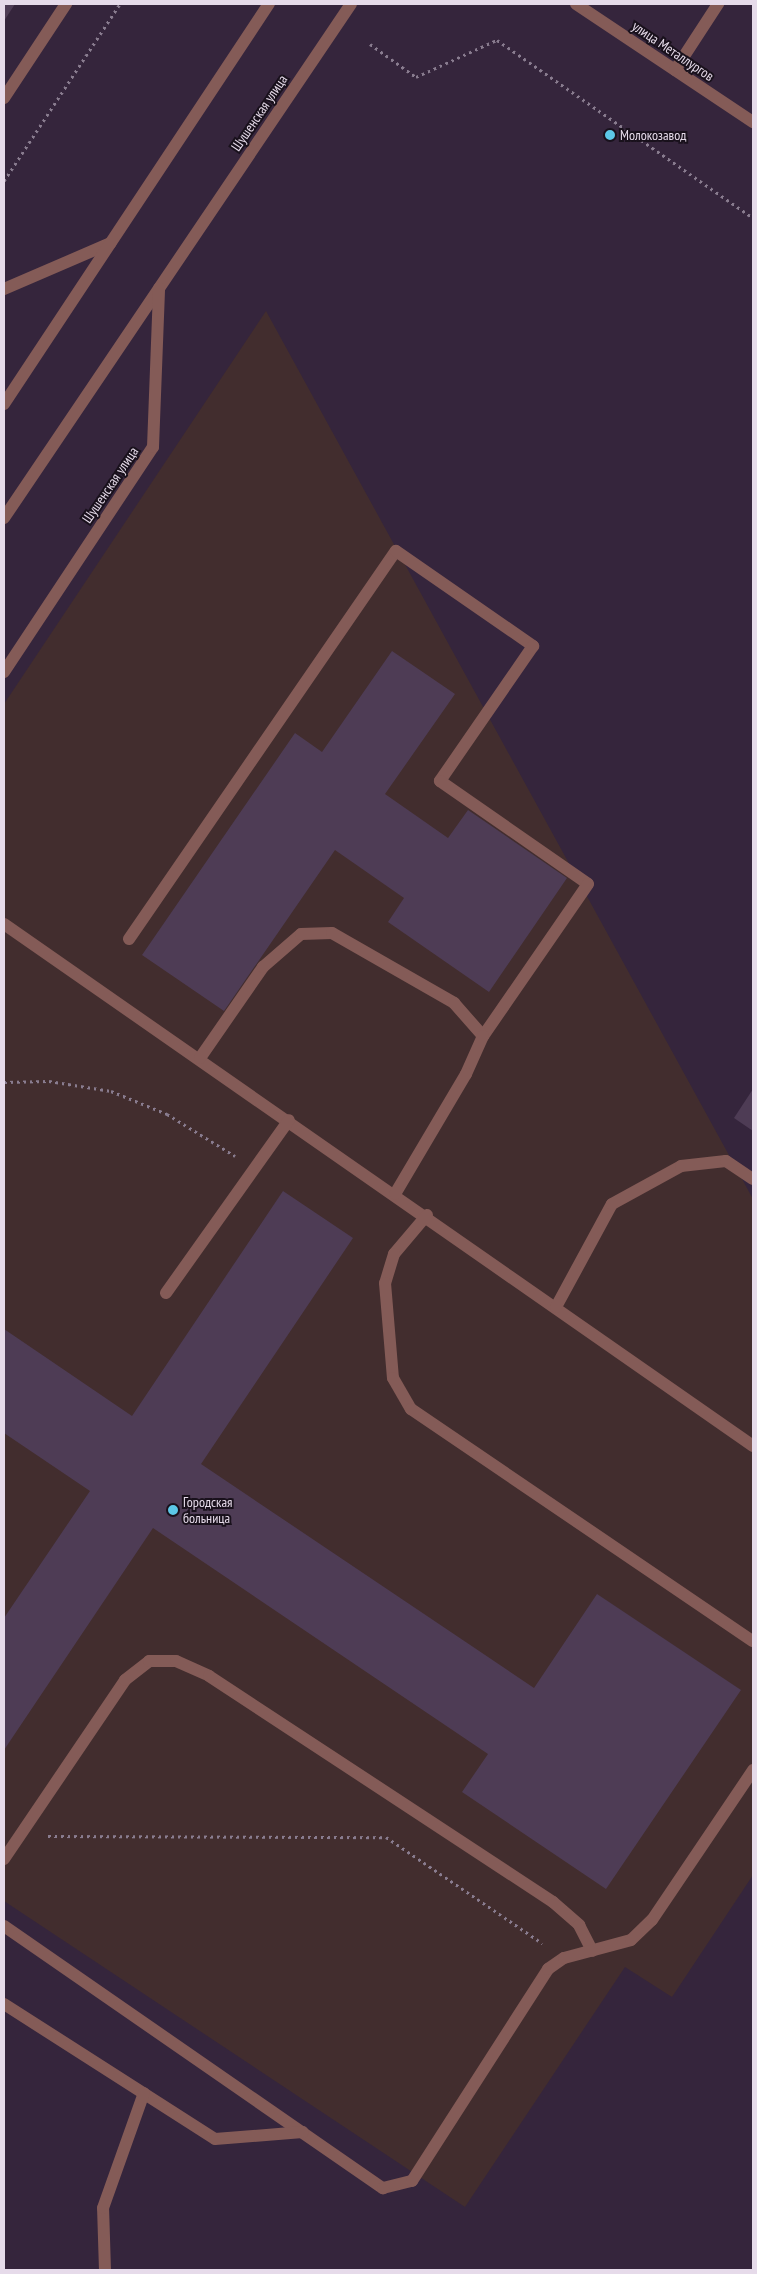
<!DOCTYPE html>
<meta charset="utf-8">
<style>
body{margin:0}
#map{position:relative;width:757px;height:2274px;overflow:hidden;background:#35253c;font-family:"PT Sans Narrow",sans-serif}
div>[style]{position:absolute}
.medical>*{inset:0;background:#422d2e}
.building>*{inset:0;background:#4e3c55}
.path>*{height:3px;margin-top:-1.5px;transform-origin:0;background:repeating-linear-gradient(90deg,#897c8f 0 2.5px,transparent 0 6.5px)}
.minor>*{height:12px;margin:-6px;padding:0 6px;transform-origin:6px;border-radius:6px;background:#845b57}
.dots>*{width:14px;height:14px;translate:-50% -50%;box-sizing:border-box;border:2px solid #19111c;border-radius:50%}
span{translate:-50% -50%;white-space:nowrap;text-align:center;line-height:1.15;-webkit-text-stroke:4px #19111c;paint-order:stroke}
.street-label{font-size:14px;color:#e6dbea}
.poi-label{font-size:14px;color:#e6dbea}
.left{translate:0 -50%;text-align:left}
.frame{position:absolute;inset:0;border:5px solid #e6dbea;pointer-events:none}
</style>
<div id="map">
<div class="medical">
<i style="clip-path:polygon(266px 311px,753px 1199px,753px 1875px,672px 1997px,625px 1967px,465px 2207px,4px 1901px,4px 704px)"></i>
</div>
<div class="building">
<i style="clip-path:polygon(4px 4px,15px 4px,4px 21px)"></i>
<i style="clip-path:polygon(392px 651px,455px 694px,385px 794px,448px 838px,468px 810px,567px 878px,489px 992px,388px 922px,404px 898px,335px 850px,224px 1011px,142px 955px,295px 733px,322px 752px)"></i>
<i style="clip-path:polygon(753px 1089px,753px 1131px,734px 1118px)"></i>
<i style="clip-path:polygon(283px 1191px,353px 1238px,201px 1464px,534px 1688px,597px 1594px,741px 1690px,606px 1889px,462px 1792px,488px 1754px,153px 1528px,4px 1750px,4px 1618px,90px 1491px,4px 1433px,4px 1329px,132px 1416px)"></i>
</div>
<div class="path">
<i style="left:370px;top:44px;width:57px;rotate:35.7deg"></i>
<i style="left:416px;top:77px;width:89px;rotate:-24.6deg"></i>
<i style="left:497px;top:40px;width:312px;rotate:34.8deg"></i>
<i style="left:4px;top:181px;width:212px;rotate:-56.8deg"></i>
<i style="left:4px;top:1082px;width:45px;rotate:-1.3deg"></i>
<i style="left:49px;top:1081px;width:63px;rotate:9.2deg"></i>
<i style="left:111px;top:1091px;width:61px;rotate:22.3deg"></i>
<i style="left:167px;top:1114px;width:80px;rotate:31.7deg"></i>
<i style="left:48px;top:1836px;width:338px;rotate:0.2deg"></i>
<i style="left:386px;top:1837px;width:189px;rotate:34.2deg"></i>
</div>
<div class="minor">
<i style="left:576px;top:4px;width:213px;rotate:33.7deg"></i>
<i style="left:675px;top:70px;width:79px;rotate:-56.9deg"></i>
<i style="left:4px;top:98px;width:113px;rotate:-56.6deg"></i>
<i style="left:4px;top:289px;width:116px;rotate:-23.3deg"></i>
<i style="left:4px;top:404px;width:480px;rotate:-56.5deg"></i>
<i style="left:4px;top:518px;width:620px;rotate:-55.98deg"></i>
<i style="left:4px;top:672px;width:270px;rotate:-56.5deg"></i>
<i style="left:153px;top:447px;width:159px;rotate:-87.8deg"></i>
<i style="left:4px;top:924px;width:913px;rotate:34.87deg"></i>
<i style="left:129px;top:939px;width:471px;rotate:-55.5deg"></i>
<i style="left:396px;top:551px;width:167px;rotate:34.7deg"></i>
<i style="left:533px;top:646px;width:164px;rotate:124.6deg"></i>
<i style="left:440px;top:781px;width:180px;rotate:34.8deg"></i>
<i style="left:588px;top:884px;width:185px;rotate:124.6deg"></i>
<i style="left:200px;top:1058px;width:111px;rotate:-55.3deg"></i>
<i style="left:263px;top:967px;width:50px;rotate:-41deg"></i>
<i style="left:301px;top:934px;width:31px;rotate:-2deg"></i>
<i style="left:332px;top:933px;width:141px;rotate:29.8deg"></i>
<i style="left:454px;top:1003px;width:44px;rotate:48.7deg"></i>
<i style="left:483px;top:1036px;width:42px;rotate:114.1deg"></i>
<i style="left:466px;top:1074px;width:139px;rotate:120.6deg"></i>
<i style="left:427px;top:1215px;width:51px;rotate:130.2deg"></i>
<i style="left:394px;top:1254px;width:30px;rotate:107deg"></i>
<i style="left:385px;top:1283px;width:95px;rotate:85.2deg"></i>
<i style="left:393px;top:1378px;width:36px;rotate:60deg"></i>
<i style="left:411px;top:1409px;width:413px;rotate:34.2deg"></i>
<i style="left:166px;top:1293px;width:212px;rotate:-54.6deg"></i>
<i style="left:556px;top:1307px;width:117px;rotate:-61.5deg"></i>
<i style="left:612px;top:1204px;width:79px;rotate:-28.8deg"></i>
<i style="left:681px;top:1166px;width:45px;rotate:-6.3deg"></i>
<i style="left:726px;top:1161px;width:32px;rotate:34deg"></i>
<i style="left:4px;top:1859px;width:216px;rotate:-55.9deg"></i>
<i style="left:125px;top:1680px;width:31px;rotate:-38deg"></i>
<i style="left:149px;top:1661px;width:27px"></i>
<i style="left:176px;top:1661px;width:36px;rotate:24deg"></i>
<i style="left:209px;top:1676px;width:412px;rotate:33.3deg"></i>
<i style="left:553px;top:1902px;width:35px;rotate:41deg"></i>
<i style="left:579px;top:1925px;width:29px;rotate:63deg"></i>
<i style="left:4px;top:1926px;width:461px;rotate:34.7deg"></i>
<i style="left:383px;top:2188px;width:30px;rotate:-14deg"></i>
<i style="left:412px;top:2181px;width:252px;rotate:-57.3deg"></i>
<i style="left:548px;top:1969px;width:19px;rotate:-35deg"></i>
<i style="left:564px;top:1958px;width:69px;rotate:-15deg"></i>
<i style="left:631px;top:1940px;width:29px;rotate:-44deg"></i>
<i style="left:652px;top:1920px;width:181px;rotate:-56deg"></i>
<i style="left:4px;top:2004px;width:250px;rotate:32.6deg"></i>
<i style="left:215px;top:2139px;width:88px;rotate:-4.5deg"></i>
<i style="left:105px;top:2270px;width:62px;rotate:-91.8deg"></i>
<i style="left:103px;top:2208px;width:122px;rotate:-70.4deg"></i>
</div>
<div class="dots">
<i style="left:610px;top:135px;background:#5cc7e7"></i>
<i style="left:173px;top:1510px;background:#5cc7e7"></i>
</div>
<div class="street-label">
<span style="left:673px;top:51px;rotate:34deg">улица Металлургов</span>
<span style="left:259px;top:113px;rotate:-56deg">Шушенская улица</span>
<span style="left:110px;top:485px;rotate:-56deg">Шушенская улица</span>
</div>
<div class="poi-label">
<span class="left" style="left:620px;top:135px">Молокозавод</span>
<span class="left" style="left:183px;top:1510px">Городская<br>больница</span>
</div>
<div class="frame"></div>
</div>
